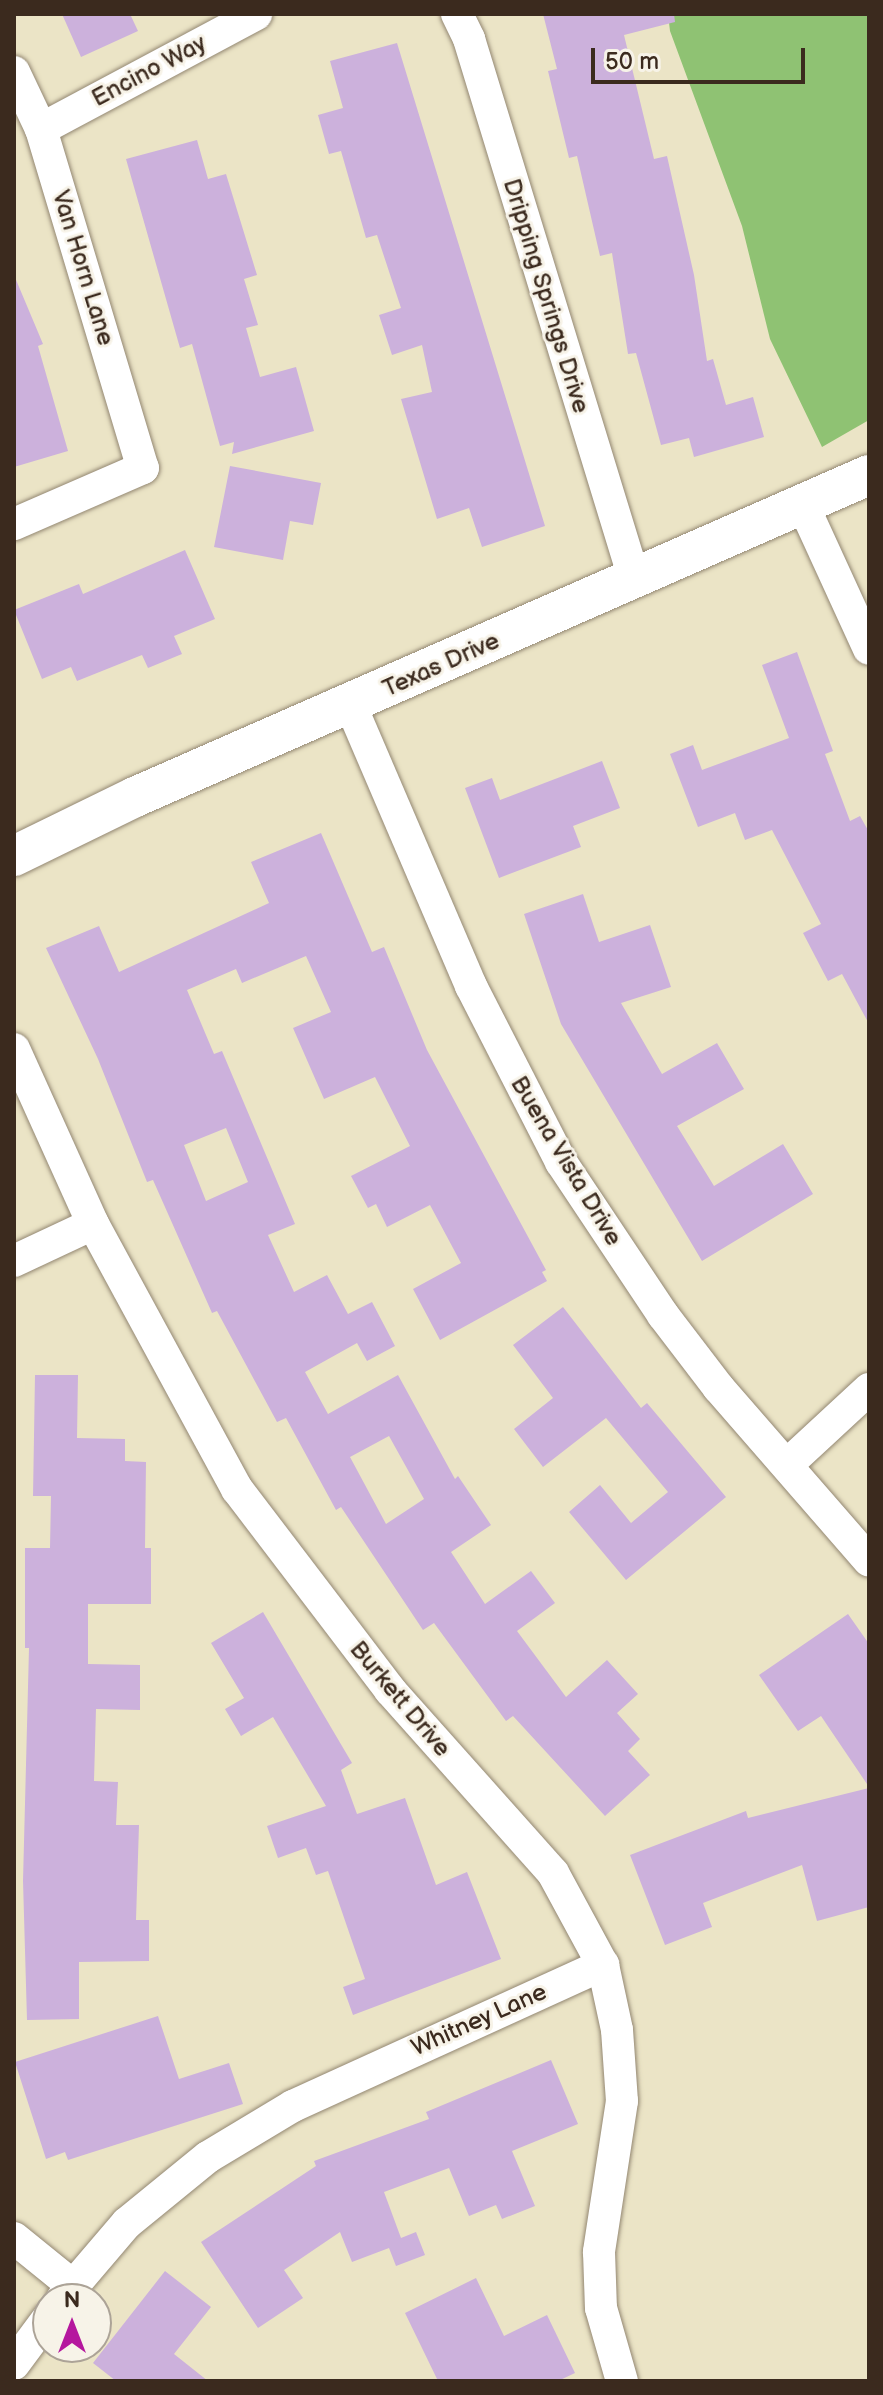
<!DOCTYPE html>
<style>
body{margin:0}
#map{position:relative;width:883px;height:2395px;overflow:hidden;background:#ebe4c6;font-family:"Balsamiq Sans",sans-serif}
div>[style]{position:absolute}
.green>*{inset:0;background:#8fc273}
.building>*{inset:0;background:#ccb1dc}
.roads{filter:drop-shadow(0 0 2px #938772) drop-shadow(0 0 2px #938772)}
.minor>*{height:32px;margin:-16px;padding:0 16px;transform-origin:16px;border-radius:16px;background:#fff}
.tertiary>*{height:40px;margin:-20px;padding:0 20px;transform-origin:20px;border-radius:20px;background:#fff}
span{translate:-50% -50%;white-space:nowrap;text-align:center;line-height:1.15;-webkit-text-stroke:6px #f7f3e8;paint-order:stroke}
.street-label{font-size:24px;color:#3b2a1e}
.frame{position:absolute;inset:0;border:16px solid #3b2a1e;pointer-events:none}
.north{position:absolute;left:32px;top:2283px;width:80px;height:80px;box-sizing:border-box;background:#f7f3e8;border:2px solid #aca397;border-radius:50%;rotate:0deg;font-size:22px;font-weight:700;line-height:32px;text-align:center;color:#3b2a1e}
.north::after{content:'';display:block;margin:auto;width:28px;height:36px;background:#b5179e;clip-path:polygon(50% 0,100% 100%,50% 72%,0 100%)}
.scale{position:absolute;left:591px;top:48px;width:214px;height:36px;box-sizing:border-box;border:4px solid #3b2a1e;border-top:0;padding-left:10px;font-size:24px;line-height:28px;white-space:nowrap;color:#3b2a1e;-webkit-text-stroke:6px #f7f3e8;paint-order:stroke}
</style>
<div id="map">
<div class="green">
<i style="clip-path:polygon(668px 14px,869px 14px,869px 420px,822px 447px,770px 339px,742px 226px,670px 31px)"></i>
</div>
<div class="building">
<i style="clip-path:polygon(62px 14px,130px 14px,138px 31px,81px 57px)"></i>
<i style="clip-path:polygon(543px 14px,674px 14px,675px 22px,624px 35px,654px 159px,667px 156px,694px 275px,707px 361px,713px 359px,726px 405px,753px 397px,764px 437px,694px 457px,689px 438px,661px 445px,636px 353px,628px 354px,612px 253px,600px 256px,577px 156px,569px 158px,548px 71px,557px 69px)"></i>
<i style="clip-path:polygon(397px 43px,545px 526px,482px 547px,469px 508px,437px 519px,401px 399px,432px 392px,422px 345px,392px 355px,379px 315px,401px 308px,377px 235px,366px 238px,341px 151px,329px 154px,318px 115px,343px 108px,330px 61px)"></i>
<i style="clip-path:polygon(197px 140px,208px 179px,226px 174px,257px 275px,244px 279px,258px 325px,246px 328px,260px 377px,296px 367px,314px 431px,232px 454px,234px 442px,220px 446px,192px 344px,180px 348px,126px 159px)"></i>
<i style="clip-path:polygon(14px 275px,43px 344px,38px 346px,68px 451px,14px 467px)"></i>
<i style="clip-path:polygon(230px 466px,321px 483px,313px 525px,290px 521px,283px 560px,214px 547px)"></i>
<i style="clip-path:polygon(185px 550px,215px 619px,174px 636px,182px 654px,148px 668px,142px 655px,77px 681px,71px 667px,42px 679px,14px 610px,79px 584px,83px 594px)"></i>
<i style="clip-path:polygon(797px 652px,833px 751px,825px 754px,850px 821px,860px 816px,869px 832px,869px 1024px,842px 974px,828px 981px,803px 933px,821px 924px,772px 830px,745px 840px,735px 813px,698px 827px,670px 754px,693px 745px,702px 770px,789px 738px,762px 665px)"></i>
<i style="clip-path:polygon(602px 761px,620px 808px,573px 826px,581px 847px,499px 878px,465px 788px,492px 778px,500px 800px)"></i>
<i style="clip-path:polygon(evenodd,321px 833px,372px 952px,384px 947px,427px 1050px,546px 1270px,542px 1272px,547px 1281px,440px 1340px,413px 1289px,461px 1263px,430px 1205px,387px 1227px,376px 1204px,368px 1208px,351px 1176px,410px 1146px,375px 1077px,324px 1099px,293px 1028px,331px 1012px,306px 956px,242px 983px,236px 969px,187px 990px,214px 1054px,222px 1051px,295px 1224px,268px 1235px,294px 1292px,327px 1275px,348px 1314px,372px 1302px,395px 1346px,367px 1361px,357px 1343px,305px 1372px,328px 1414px,398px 1375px,455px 1479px,458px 1476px,491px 1525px,451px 1552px,485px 1604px,531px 1571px,555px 1603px,517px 1631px,566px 1697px,607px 1660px,638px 1694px,617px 1713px,640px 1739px,628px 1751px,650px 1775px,605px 1816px,513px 1716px,506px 1721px,434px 1623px,423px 1630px,341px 1507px,336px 1510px,286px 1418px,277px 1422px,217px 1311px,212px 1313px,153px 1180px,147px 1182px,98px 1059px,46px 948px,99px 926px,119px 972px,269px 903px,251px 862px,321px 833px,226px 1128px,248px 1182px,206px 1201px,184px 1145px,226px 1128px,321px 833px,389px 1436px,424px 1499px,386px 1524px,350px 1457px,389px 1436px)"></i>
<i style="clip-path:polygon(583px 894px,599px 942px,650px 925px,671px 987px,621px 1003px,662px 1074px,717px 1043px,744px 1089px,677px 1126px,714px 1186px,783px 1144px,813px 1194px,702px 1261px,561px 1024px,524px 914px)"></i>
<i style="clip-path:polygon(563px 1307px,641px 1408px,647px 1403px,726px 1497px,626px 1580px,569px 1512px,600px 1485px,631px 1523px,668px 1492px,606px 1418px,543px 1467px,514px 1429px,553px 1398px,513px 1345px)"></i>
<i style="clip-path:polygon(35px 1375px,78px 1375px,77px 1438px,125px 1439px,125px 1461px,146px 1462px,145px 1548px,151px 1548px,151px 1604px,88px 1604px,88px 1664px,140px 1665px,140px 1710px,96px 1709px,94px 1781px,118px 1782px,116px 1825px,139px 1825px,136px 1920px,149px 1920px,149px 1961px,79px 1962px,79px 2019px,27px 2020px,23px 1881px,29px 1648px,25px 1648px,25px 1548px,50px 1548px,51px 1496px,33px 1496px)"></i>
<i style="clip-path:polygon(263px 1612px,352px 1763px,341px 1770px,357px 1814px,405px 1798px,436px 1885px,467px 1872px,501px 1959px,353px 2015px,343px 1987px,365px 1979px,328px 1871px,316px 1875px,306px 1848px,278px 1858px,267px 1826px,326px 1806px,273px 1717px,241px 1736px,225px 1709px,244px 1698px,211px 1643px)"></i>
<i style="clip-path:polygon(848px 1614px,869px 1644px,869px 1787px,821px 1716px,798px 1731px,759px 1675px)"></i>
<i style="clip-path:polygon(869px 1788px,869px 1907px,817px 1921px,802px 1865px,703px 1903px,712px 1927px,665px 1945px,630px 1855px,746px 1811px,748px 1818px)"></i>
<i style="clip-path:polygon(158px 2016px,179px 2079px,229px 2063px,243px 2104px,68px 2160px,65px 2152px,46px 2159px,15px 2062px)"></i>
<i style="clip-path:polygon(551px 2060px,578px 2124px,512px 2151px,535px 2206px,502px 2219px,496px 2205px,469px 2216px,449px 2168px,384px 2192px,401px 2238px,416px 2232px,425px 2255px,396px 2266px,389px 2248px,352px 2262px,340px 2232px,284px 2270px,303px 2298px,258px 2328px,201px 2242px,316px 2166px,314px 2161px,429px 2119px,426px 2112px)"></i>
<i style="clip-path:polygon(165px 2271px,211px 2307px,174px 2354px,208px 2381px,116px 2381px,93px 2363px)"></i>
<i style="clip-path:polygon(476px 2278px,504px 2336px,547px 2315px,575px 2373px,558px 2381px,438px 2381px,405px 2313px)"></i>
</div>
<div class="roads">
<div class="minor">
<i style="left:457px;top:14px;width:28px;rotate:64deg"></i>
<i style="left:469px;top:39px;width:564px;rotate:72.98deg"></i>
<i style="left:14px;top:72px;width:63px;rotate:64.7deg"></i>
<i style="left:41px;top:129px;width:354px;rotate:73.3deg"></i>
<i style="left:143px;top:468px;width:141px;rotate:156.5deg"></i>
<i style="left:41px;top:129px;width:244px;rotate:-28.1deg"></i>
<i style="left:803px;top:505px;width:158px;rotate:65.4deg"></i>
<i style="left:351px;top:706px;width:305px;rotate:66.8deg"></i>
<i style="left:471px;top:986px;width:198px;rotate:62.9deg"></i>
<i style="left:561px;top:1162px;width:184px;rotate:56.3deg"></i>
<i style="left:663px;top:1315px;width:91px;rotate:52.6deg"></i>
<i style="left:718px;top:1387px;width:230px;rotate:49deg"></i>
<i style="left:14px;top:1049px;width:192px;rotate:65.7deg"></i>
<i style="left:93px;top:1224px;width:302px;rotate:61.5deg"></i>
<i style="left:237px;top:1489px;width:253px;rotate:52.7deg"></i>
<i style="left:390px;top:1690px;width:245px;rotate:48.3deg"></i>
<i style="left:553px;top:1873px;width:105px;rotate:61.5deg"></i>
<i style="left:603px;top:1965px;width:66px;rotate:77.8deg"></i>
<i style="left:617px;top:2030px;width:71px;rotate:86deg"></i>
<i style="left:622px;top:2101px;width:153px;rotate:98.7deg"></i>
<i style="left:599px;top:2252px;width:56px;rotate:88deg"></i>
<i style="left:601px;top:2308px;width:76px;rotate:74deg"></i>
<i style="left:14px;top:1261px;width:87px;rotate:-25.1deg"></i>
<i style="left:789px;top:1463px;width:109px;rotate:-42.8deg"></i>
<i style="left:14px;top:2238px;width:75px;rotate:39deg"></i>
<i style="left:62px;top:2299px;width:100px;rotate:-49.5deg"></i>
<i style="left:127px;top:2223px;width:104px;rotate:-39.2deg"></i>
<i style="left:208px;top:2157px;width:99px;rotate:-31deg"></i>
<i style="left:293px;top:2106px;width:341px;rotate:-24.5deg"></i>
<i style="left:14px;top:2364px;width:57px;rotate:-53.5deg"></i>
</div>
<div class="tertiary">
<i style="left:14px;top:856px;width:135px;rotate:-26deg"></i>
<i style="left:135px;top:797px;width:802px;rotate:-23.69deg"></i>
</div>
</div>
<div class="street-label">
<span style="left:149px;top:71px;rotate:-28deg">Encino Way</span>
<span style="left:83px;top:268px;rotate:73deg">Van Horn Lane</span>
<span style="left:546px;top:296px;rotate:73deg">Dripping Springs Drive</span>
<span style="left:441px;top:665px;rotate:-24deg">Texas Drive</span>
<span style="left:566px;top:1161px;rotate:59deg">Buena Vista Drive</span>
<span style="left:400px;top:1699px;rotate:50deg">Burkett Drive</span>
<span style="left:479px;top:2020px;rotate:-24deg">Whitney Lane</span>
</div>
<div class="frame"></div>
<div class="north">N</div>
<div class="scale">50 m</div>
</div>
